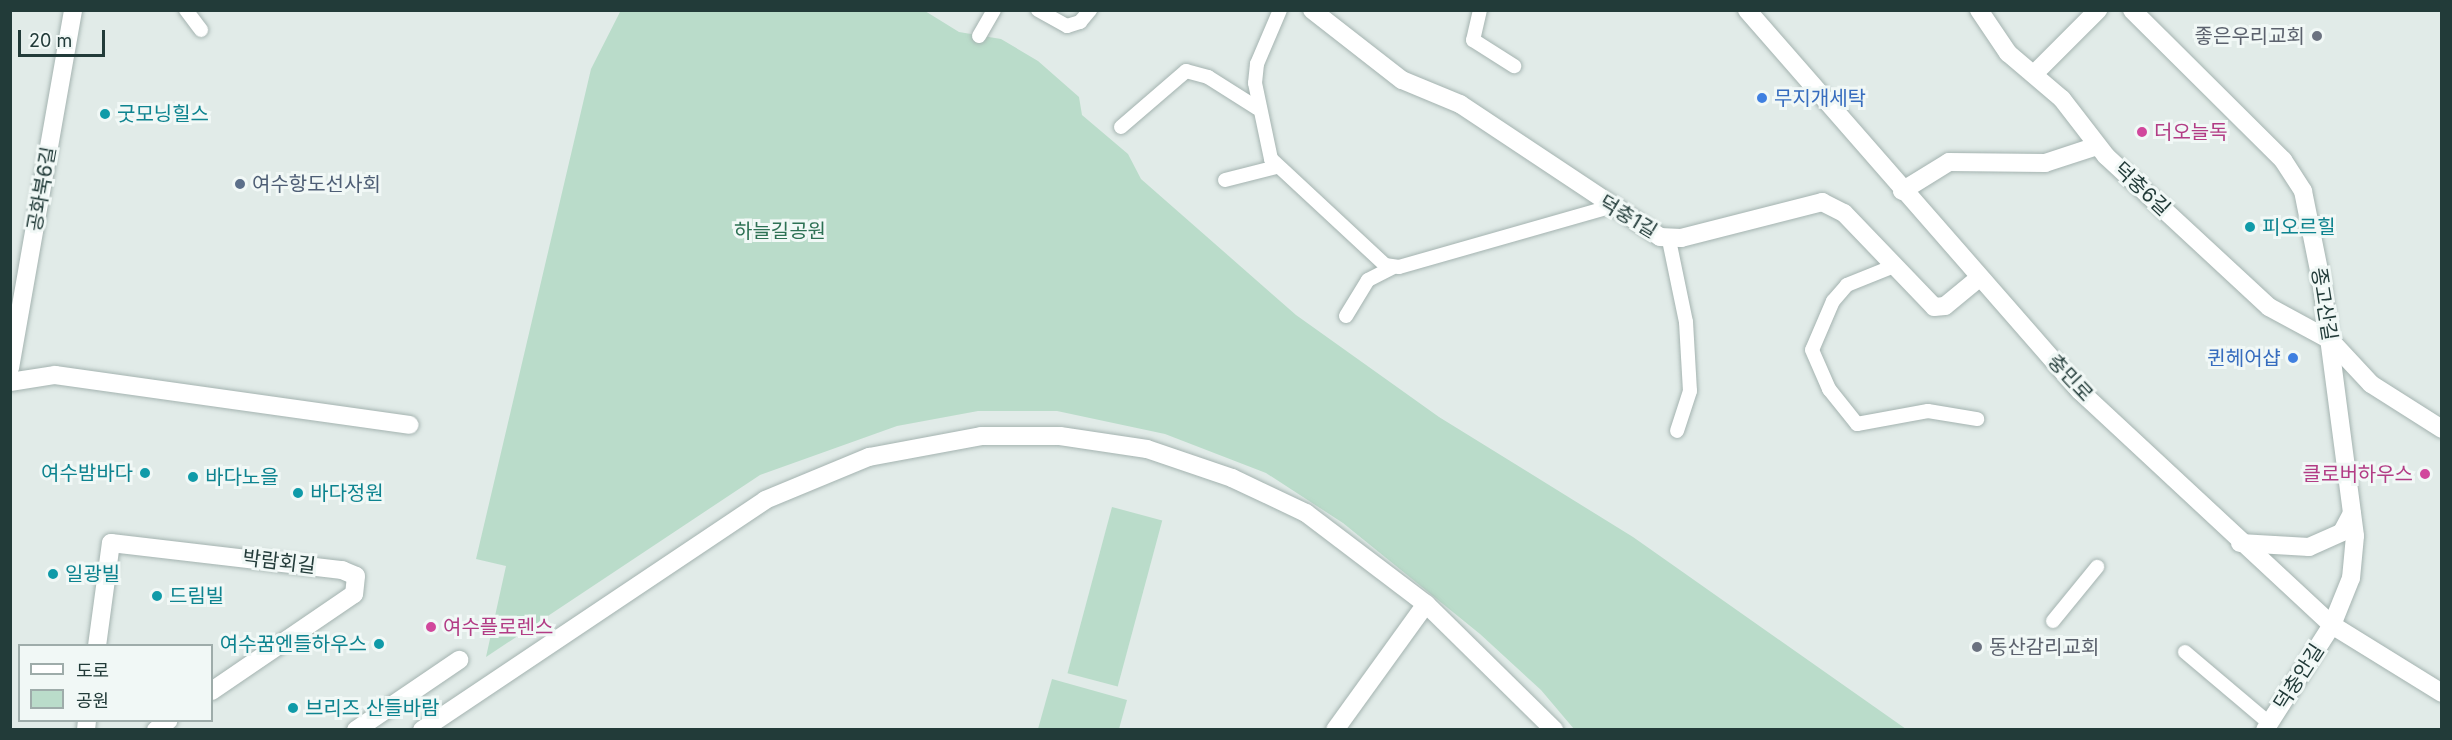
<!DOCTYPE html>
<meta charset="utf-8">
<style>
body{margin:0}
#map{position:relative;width:2452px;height:740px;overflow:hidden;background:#e1ebe8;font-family:Inter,"Noto Sans KR",sans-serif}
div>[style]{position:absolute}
.green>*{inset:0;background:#badcca;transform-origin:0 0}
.roads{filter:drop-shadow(0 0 2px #a4b3b0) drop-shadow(0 0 2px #a4b3b0)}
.service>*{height:14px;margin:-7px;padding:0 7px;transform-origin:7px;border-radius:7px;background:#fff}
.pedestrian>*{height:18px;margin:-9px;padding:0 9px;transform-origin:9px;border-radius:9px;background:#fff}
.minor>*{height:18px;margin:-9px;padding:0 9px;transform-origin:9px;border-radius:9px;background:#fff}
.tertiary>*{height:18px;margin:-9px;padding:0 9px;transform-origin:9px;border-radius:9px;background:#fff}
.dots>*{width:16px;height:16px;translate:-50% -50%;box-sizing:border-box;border:3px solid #f1f8f6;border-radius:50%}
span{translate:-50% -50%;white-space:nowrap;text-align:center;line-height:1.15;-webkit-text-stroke:6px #f1f8f6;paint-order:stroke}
.worship-label{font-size:20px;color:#5b616d}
.right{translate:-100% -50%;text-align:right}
.left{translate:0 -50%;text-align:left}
.shop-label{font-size:20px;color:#366cbe}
.culture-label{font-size:20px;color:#0d838f}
.hotel-label{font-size:20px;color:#b23c85}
.service-label{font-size:20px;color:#4e5e75}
.street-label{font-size:20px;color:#223b39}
.park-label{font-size:20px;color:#2d7154}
.frame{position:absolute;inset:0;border:12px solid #223b39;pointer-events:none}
.legend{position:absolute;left:18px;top:644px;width:195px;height:78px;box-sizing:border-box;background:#f1f8f6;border:2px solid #9eacaa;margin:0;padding:8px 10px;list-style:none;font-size:18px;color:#223b39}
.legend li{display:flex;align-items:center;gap:12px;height:30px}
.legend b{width:30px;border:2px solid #9eacaa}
.scale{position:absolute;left:18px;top:30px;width:87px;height:27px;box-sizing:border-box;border:3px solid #223b39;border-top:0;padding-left:8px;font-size:18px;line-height:21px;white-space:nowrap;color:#223b39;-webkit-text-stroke:4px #f1f8f6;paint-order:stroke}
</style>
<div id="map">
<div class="green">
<i style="clip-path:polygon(621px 10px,925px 11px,959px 32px,1001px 39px,1038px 61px,1079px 97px,1082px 115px,1128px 154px,1141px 179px,1296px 315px,1439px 417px,1633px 537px,1906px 729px,1574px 729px,1541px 690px,1480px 634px,1343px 523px,1266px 473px,1165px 434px,1057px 411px,978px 411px,897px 426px,760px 475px,486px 657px,506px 566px,476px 559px,591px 69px)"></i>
<i style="left:1112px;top:507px;width:52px;height:172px;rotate:15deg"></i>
<i style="clip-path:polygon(1052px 679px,1127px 700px,1119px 729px,1038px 729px)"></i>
</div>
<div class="roads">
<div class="service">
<i style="left:186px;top:10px;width:25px;rotate:53deg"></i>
<i style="left:1038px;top:10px;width:33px;rotate:29deg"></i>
<i style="left:1067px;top:26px;width:14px;rotate:-17deg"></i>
<i style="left:1080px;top:22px;width:16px;rotate:-50deg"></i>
<i style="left:1280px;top:10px;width:59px;rotate:113.1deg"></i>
<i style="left:1257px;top:64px;width:19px;rotate:96deg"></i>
<i style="left:1255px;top:83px;width:78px;rotate:78.1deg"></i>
<i style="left:1271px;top:159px;width:156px;rotate:42.9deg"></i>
<i style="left:1385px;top:265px;width:14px;rotate:8deg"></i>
<i style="left:1399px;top:267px;width:219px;rotate:-15.9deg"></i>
<i style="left:1480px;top:10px;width:31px;rotate:103deg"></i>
<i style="left:1473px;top:40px;width:49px;rotate:32.4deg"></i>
<i style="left:979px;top:36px;width:30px;rotate:-60deg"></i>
<i style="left:1121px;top:127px;width:86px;rotate:-40.7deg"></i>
<i style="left:1186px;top:71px;width:23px;rotate:15deg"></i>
<i style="left:1208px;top:77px;width:58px;rotate:32.3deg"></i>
<i style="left:1225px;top:180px;width:53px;rotate:-14.3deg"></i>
<i style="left:1669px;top:240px;width:84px;rotate:78.3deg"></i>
<i style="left:1686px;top:322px;width:69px;rotate:86.7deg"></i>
<i style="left:1690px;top:391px;width:42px;rotate:108deg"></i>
<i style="left:1894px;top:266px;width:51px;rotate:158deg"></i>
<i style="left:1847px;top:285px;width:21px;rotate:131deg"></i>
<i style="left:1833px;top:301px;width:53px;rotate:113.2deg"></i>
<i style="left:1812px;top:350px;width:43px;rotate:66.4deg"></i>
<i style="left:1829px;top:389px;width:45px;rotate:51.3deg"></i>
<i style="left:1857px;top:424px;width:72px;rotate:-10.4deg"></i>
<i style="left:1928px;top:411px;width:50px;rotate:9.3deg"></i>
<i style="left:1346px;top:316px;width:42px;rotate:-58.6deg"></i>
<i style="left:1368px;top:280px;width:27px;rotate:-27deg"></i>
<i style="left:2053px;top:621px;width:70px;rotate:-50.8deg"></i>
<i style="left:2185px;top:652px;width:110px;rotate:40.2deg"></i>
</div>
<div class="pedestrian">
<i style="left:356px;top:730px;width:125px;rotate:-34.2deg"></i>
<i style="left:1335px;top:730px;width:155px;rotate:-54.2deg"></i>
</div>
<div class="minor">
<i style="left:1312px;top:10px;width:114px;rotate:37.9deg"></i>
<i style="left:1402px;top:80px;width:63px;rotate:22.5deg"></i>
<i style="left:1460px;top:104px;width:240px;rotate:33.6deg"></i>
<i style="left:1660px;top:237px;width:21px;rotate:3deg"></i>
<i style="left:1681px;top:238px;width:146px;rotate:-14.3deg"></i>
<i style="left:1822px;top:202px;width:25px;rotate:27deg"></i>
<i style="left:1844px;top:213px;width:130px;rotate:46.2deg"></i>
<i style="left:1934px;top:307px;width:11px;rotate:-5deg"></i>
<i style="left:1945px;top:306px;width:44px;rotate:-39.5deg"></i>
<i style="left:1979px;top:10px;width:52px;rotate:56deg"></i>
<i style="left:2008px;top:53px;width:71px;rotate:40.4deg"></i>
<i style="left:2062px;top:99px;width:72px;rotate:52.3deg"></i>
<i style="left:2106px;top:156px;width:222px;rotate:42.8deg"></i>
<i style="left:2269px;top:307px;width:69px;rotate:28.4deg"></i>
<i style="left:2330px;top:340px;width:60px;rotate:47deg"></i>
<i style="left:2371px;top:384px;width:84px;rotate:32.4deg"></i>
<i style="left:2132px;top:10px;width:213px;rotate:44.8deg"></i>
<i style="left:2283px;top:160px;width:37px;rotate:57deg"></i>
<i style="left:2303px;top:191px;width:96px;rotate:78.6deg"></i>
<i style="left:2322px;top:285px;width:253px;rotate:82.5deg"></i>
<i style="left:2355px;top:536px;width:42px;rotate:95.4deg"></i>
<i style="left:2351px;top:578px;width:51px;rotate:112deg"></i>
<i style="left:2034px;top:74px;width:91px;rotate:-45deg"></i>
<i style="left:1902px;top:191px;width:55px;rotate:-31.7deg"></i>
<i style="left:1949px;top:162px;width:96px;rotate:0.6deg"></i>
<i style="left:2045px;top:163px;width:55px;rotate:-18.1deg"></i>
<i style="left:10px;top:368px;width:364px;rotate:-80deg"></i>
<i style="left:10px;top:382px;width:46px;rotate:-8.8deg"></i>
<i style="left:55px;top:375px;width:358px;rotate:8deg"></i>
<i style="left:97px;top:646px;width:104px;rotate:-82.3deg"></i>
<i style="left:111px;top:543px;width:233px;rotate:6.7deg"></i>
<i style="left:342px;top:570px;width:15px;rotate:23deg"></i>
<i style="left:356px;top:576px;width:18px;rotate:96deg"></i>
<i style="left:354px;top:594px;width:172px;rotate:145.7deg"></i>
<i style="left:86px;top:730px;width:10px;rotate:-84deg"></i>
<i style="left:156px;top:730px;width:16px;rotate:-38deg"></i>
<i style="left:422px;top:730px;width:413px;rotate:-33.8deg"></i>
<i style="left:765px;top:500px;width:113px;rotate:-22.5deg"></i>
<i style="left:869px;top:457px;width:114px;rotate:-10.6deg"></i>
<i style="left:981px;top:436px;width:79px"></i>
<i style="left:1060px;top:436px;width:88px;rotate:8.5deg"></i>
<i style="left:1147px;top:449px;width:90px;rotate:18.8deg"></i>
<i style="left:1232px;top:478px;width:82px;rotate:25.3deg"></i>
<i style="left:1306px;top:513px;width:151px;rotate:37.2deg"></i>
<i style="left:1426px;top:604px;width:180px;rotate:44.5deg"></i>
</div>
<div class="tertiary">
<i style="left:1747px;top:10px;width:506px;rotate:48.85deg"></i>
<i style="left:2080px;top:391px;width:344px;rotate:42.9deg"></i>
<i style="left:2332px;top:625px;width:129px;rotate:31.7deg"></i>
<i style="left:2240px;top:543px;width:69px;rotate:3.3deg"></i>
<i style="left:2309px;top:547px;width:36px;rotate:-24deg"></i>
<i style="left:2342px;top:532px;width:21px;rotate:-62deg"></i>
<i style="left:2265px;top:730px;width:125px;rotate:-57.5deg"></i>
</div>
</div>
<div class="dots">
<i style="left:2317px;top:36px;background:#6b7280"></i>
<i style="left:1762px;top:98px;background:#3f7fe0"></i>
<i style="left:105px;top:114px;background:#0f9aa8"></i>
<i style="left:2142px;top:132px;background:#d1479c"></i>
<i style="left:240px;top:184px;background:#5c6f8a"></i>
<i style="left:2250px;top:227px;background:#0f9aa8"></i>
<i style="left:2293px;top:358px;background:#3f7fe0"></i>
<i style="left:145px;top:473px;background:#0f9aa8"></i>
<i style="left:2425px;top:474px;background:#d1479c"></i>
<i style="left:193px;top:477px;background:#0f9aa8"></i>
<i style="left:298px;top:493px;background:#0f9aa8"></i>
<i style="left:53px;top:574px;background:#0f9aa8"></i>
<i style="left:157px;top:596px;background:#0f9aa8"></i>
<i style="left:431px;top:627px;background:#d1479c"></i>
<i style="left:379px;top:644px;background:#0f9aa8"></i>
<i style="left:1977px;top:647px;background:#6b7280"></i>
<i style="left:293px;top:708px;background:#0f9aa8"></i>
</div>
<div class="worship-label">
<span class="right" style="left:2305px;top:36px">좋은우리교회</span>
<span class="left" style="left:1989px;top:647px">동산감리교회</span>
</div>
<div class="shop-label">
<span class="left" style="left:1774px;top:98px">무지개세탁</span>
<span class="right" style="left:2281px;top:358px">퀸헤어샵</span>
</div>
<div class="culture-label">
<span class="left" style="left:117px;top:114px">굿모닝힐스</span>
<span class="left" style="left:2262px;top:227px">피오르힐</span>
<span class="right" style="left:133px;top:473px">여수밤바다</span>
<span class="left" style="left:205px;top:477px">바다노을</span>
<span class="left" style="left:310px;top:493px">바다정원</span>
<span class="left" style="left:65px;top:574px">일광빌</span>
<span class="left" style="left:169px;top:596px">드림빌</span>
<span class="right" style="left:367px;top:644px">여수꿈엔들하우스</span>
<span class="left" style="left:305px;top:708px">브리즈 산들바람</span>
</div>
<div class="hotel-label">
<span class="left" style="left:2154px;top:132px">더오늘독</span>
<span class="right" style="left:2413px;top:474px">클로버하우스</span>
<span class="left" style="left:443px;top:627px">여수플로렌스</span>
</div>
<div class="service-label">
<span class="left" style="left:252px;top:184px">여수항도선사회</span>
</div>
<div class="street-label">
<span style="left:42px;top:189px;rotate:-80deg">공화북6길</span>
<span style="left:2142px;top:189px;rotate:43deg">덕충6길</span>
<span style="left:1628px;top:217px;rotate:31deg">덕충1길</span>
<span style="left:2324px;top:304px;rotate:81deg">종고산길</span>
<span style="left:2070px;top:378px;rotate:47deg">충민로</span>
<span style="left:279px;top:562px;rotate:7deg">박람회길</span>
<span style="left:2299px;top:677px;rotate:-57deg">덕충안길</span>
</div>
<div class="park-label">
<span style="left:780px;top:231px">하늘길공원</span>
</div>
<div class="frame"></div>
<ul class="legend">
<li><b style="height:8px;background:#fff"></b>도로</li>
<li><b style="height:16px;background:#badcca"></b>공원</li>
</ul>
<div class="scale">20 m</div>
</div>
